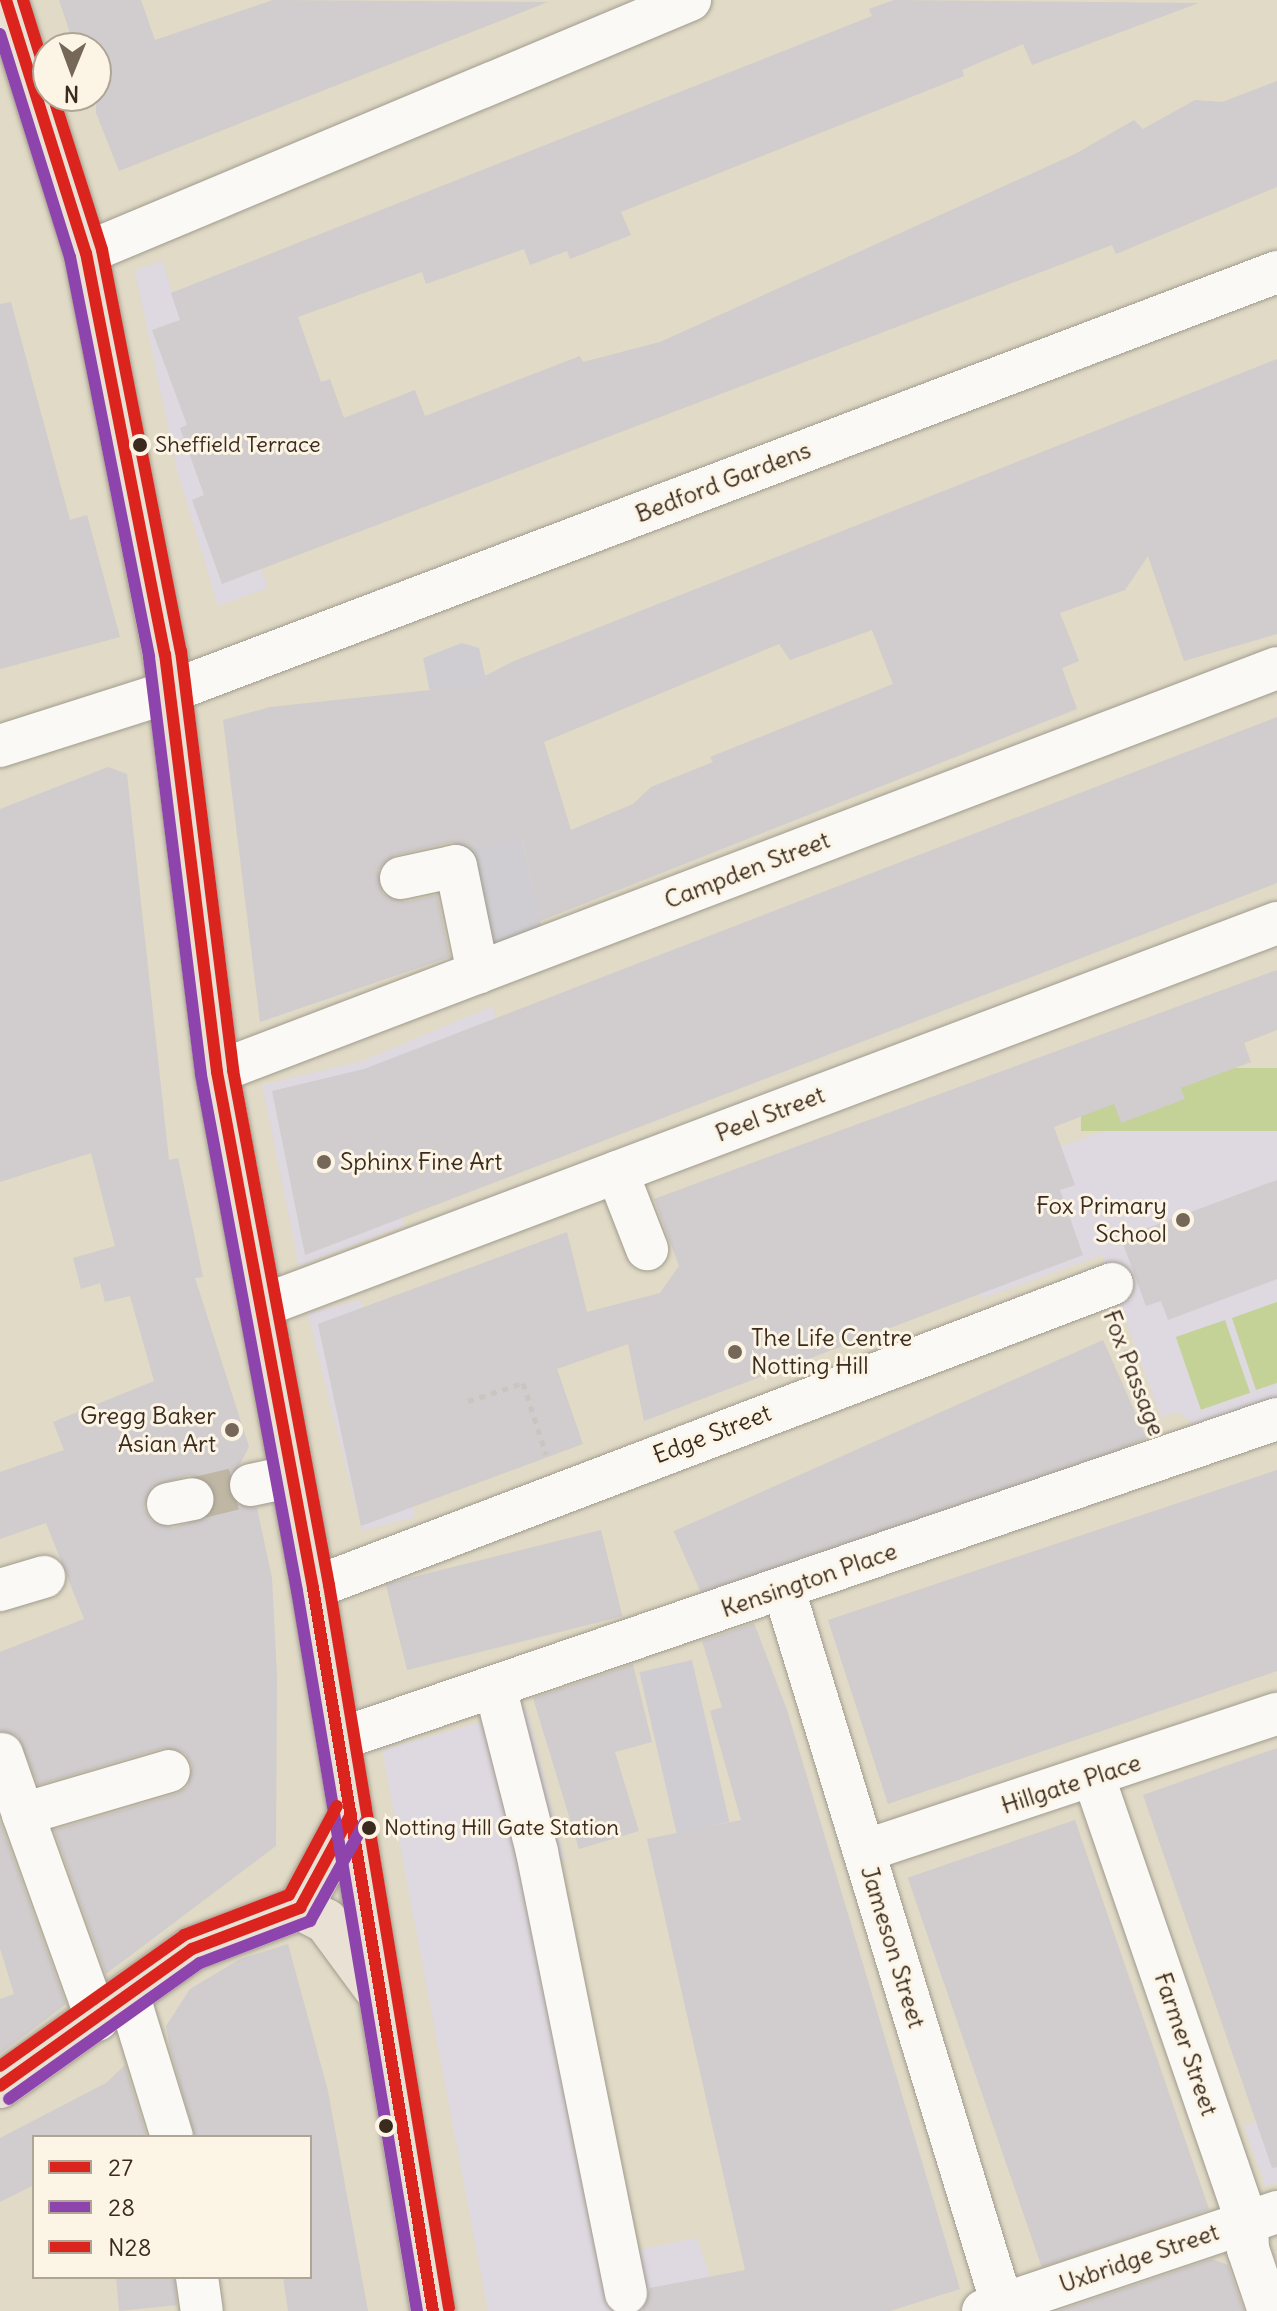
<!DOCTYPE html>
<style>
body{margin:0}
#map{position:relative;width:1277px;height:2311px;overflow:hidden;background:#e0dac6;font-family:Delius,sans-serif}
div>[style]{position:absolute}
.built>*{inset:0;background:#ded8e0;transform-origin:0 0}
.industrial>*{inset:0;background:#d0cdd2;transform-origin:0 0}
.green>*{inset:0;background:#c4d197;transform-origin:0 0}
.building>*{inset:0;background:#d1cccd;transform-origin:0 0}
.minor-tunnel>*{height:42px;margin-top:-21px;transform-origin:0;background:repeating-linear-gradient(90deg,#bfb7a4 0 42px,transparent 0 63px)}
.path>*{height:5px;margin-top:-2.5px;transform-origin:0;background:repeating-linear-gradient(90deg,#c8c6c1 0 6px,transparent 0 12px)}
.roads{filter:drop-shadow(0 0 2px #a19b8e) drop-shadow(0 0 2px #a19b8e)}
.minor>*{height:42px;margin:-21px;padding:0 21px;transform-origin:21px;border-radius:21px;background:#faf9f6}
.major>*{height:44px;margin:-22px;padding:0 22px;transform-origin:22px;border-radius:22px;background:#e8e1d4}
.bus-1>*{height:12px;margin:-6px;padding:0 6px;transform-origin:6px;border-radius:6px;background:#dc241f}
.bus-2>*{height:12px;margin:-6px;padding:0 6px;transform-origin:6px;border-radius:6px;background:#8e44ad}
.bus-3>*{height:12px;margin:-6px;padding:0 6px;transform-origin:6px;border-radius:6px;background:#dc241f}
.dots>*{width:22px;height:22px;translate:-50% -50%;box-sizing:border-box;border:4px solid #fcf5e5;border-radius:50%}
span{translate:-50% -50%;white-space:nowrap;text-align:center;line-height:1.15;-webkit-text-stroke:6px #fcf5e5;paint-order:stroke}
.bus-label{font-size:22px;color:#3b2a1e}
.left{translate:0 -50%;text-align:left}
.street-label{font-size:24px;color:#3b2a1e}
.poi-label{font-size:24px;color:#3b2a1e}
.right{translate:-100% -50%;text-align:right}
.legend{position:absolute;left:32px;top:2135px;width:280px;height:144px;box-sizing:border-box;background:#fcf5e5;border:2px solid #afa495;margin:0;padding:10px 14px;list-style:none;font-size:24px;color:#3b2a1e}
.legend li{display:flex;align-items:center;gap:16px;height:40px}
.legend b{width:40px;border:2px solid #afa495}
.north{position:absolute;left:32px;top:32px;width:80px;height:80px;box-sizing:border-box;background:#fcf5e5;border:2px solid #afa495;border-radius:50%;rotate:181deg;font-size:22px;font-weight:700;line-height:32px;text-align:center;color:#3b2a1e}
.north::after{content:'';display:block;margin:auto;width:28px;height:36px;background:#756859;clip-path:polygon(50% 0,100% 100%,50% 72%,0 100%)}
</style>
<div id="map">
<div class="built">
<i style="clip-path:polygon(162px 260px,268px 588px,218px 606px,178px 474px,135px 271px)"></i>
<i style="clip-path:polygon(493px 1006px,510px 1081px,389px 1185px,405px 1225px,299px 1266px,262px 1085px,362px 1061px)"></i>
<i style="clip-path:polygon(1277px 1068px,1277px 1401px,1199px 1427px,1178px 1412px,1161px 1417px,1102px 1255px,981px 1299px,939px 1191px)"></i>
<i style="left:361px;top:1300px;width:224px;height:55px;rotate:76deg"></i>
<i style="clip-path:polygon(527px 1709px,565px 1859px,525px 1867px,603px 2257px,697px 2238px,722px 2311px,488px 2311px,382px 1750px)"></i>
<i style="clip-path:polygon(1277px 2115px,1277px 2183px,1266px 2187px,1244px 2126px)"></i>
</div>
<div class="industrial">
<i style="clip-path:polygon(462px 643px,479px 648px,542px 929px,483px 951px,423px 658px)"></i>
<i style="left:692px;top:1660px;width:166px;height:54px;rotate:77deg"></i>
</div>
<div class="green">
<i style="left:1277px;top:1068px;width:63px;height:196px;rotate:90deg"></i>
<i style="clip-path:polygon(1277px 1302px,1277px 1383px,1256px 1390px,1232px 1318px)"></i>
<i style="left:1225px;top:1320px;width:77px;height:52px;rotate:71deg"></i>
</div>
<div class="building">
<i style="clip-path:polygon(59px 0,141px 0,155px 40px,273px 0,548px 2px,119px 171px,96px 113px,96px 48px,75px 48px)"></i>
<i style="clip-path:polygon(894px 0,1199px 3px,1032px 65px,1023px 44px,962px 70px,964px 76px,621px 212px,631px 235px,570px 259px,567px 251px,530px 265px,524px 249px,426px 284px,422px 272px,298px 317px,321px 382px,330px 379px,344px 418px,415px 390px,425px 416px,580px 356px,583px 362px,660px 342px,1075px 154px,1134px 120px,1143px 129px,1195px 100px,1222px 102px,1277px 81px,1277px 187px,1116px 254px,1112px 245px,222px 584px,192px 500px,204px 495px,180px 428px,187px 425px,152px 330px,180px 320px,171px 293px,872px 16px,869px 9px)"></i>
<i style="clip-path:polygon(11px 302px,70px 520px,87px 515px,120px 637px,0 669px,0 304px)"></i>
<i style="clip-path:polygon(evenodd,1277px 359px,1277px 634px,1184px 661px,1148px 556px,1125px 590px,1060px 613px,1079px 661px,1062px 668px,1077px 709px,540px 921px,522px 838px,475px 852px,452px 842px,395px 855px,378px 870px,383px 894px,405px 902px,437px 895px,450px 957px,260px 1022px,223px 720px,270px 707px,487px 684px,485px 676px,514px 661px,1277px 359px,872px 630px,893px 684px,710px 757px,713px 762px,651px 787px,633px 804px,571px 830px,544px 742px,779px 644px,790px 660px,872px 630px)"></i>
<i style="clip-path:polygon(1277px 717px,1277px 883px,305px 1255px,272px 1091px,364px 1069px)"></i>
<i style="clip-path:polygon(evenodd,108px 767px,127px 774px,169px 1160px,178px 1158px,203px 1277px,195px 1278px,249px 1447px,227px 1489px,234px 1502px,257px 1508px,272px 1578px,277px 1677px,276px 1846px,106px 1974px,54px 1830px,176px 1794px,187px 1787px,192px 1765px,185px 1753px,163px 1748px,38px 1785px,18px 1736px,0 1731px,0 1652px,84px 1619px,46px 1523px,0 1539px,0 1472px,64px 1450px,53px 1422px,154px 1381px,130px 1296px,105px 1302px,100px 1283px,81px 1289px,73px 1258px,115px 1246px,91px 1153px,0 1182px,0 809px,108px 767px,189px 1475px,211px 1484px,217px 1495px,209px 1516px,173px 1528px,151px 1520px,144px 1508px,152px 1487px,189px 1475px)"></i>
<i style="clip-path:polygon(1277px 970px,1277px 1030px,1244px 1043px,1251px 1062px,1181px 1088px,1185px 1099px,1121px 1123px,1114px 1104px,1054px 1127px,1075px 1185px,1060px 1190px,1083px 1255px,644px 1421px,628px 1344px,557px 1369px,583px 1444px,361px 1526px,318px 1324px,567px 1232px,587px 1312px,660px 1293px,679px 1266px,654px 1199px)"></i>
<i style="clip-path:polygon(1277px 1180px,1277px 1279px,1168px 1320px,1161px 1301px,1146px 1306px,1121px 1238px)"></i>
<i style="left:1103px;top:1340px;width:107px;height:470px;rotate:66deg"></i>
<i style="clip-path:polygon(1277px 1470px,1277px 1671px,888px 1804px,828px 1620px)"></i>
<i style="left:601px;top:1530px;width:89px;height:222px;rotate:76deg"></i>
<i style="clip-path:polygon(754px 1623px,787px 1710px,960px 2289px,890px 2311px,642px 2311px,650px 2288px,745px 2270px,647px 1839px,741px 1820px,710px 1711px,722px 1707px,702px 1641px)"></i>
<i style="clip-path:polygon(633px 1664px,652px 1742px,615px 1752px,639px 1831px,579px 1849px,533px 1698px)"></i>
<i style="clip-path:polygon(1277px 1748px,1277px 2167px,1272px 2168px,1143px 1795px)"></i>
<i style="left:1075px;top:1820px;width:412px;height:177px;rotate:71deg"></i>
<i style="clip-path:polygon(0 1821px,66px 2004px,0 2054px,0 1999px,14px 1994px,0 1948px)"></i>
<i style="clip-path:polygon(288px 1944px,328px 2091px,368px 2311px,288px 2311px,283px 2277px,310px 2277px,310px 2137px,195px 2137px,170px 2048px,166px 2026px,190px 1989px,240px 1959px)"></i>
<i style="clip-path:polygon(125px 2065px,147px 2137px,34px 2137px,34px 2185px,0 2202px,0 2138px,106px 2083px)"></i>
<i style="clip-path:polygon(1212px 2259px,1228px 2265px,1244px 2311px,1058px 2311px)"></i>
<i style="clip-path:polygon(116px 2277px,174px 2277px,177px 2305px,119px 2311px)"></i>
</div>
<div class="minor-tunnel">
<i style="left:193px;top:1499px;width:60px;rotate:-13.6deg"></i>
</div>
<div class="path">
<i style="left:1117px;top:1327px;width:97px;rotate:69.5deg"></i>
<i style="left:468px;top:1401px;width:58px;rotate:-18.1deg"></i>
<i style="left:523px;top:1383px;width:75px;rotate:72.1deg"></i>
</div>
<div class="roads">
<div class="minor">
<i style="left:86px;top:253px;width:655px;rotate:-22.73deg"></i>
<i style="left:0;top:746px;width:177px;rotate:-17.7deg"></i>
<i style="left:169px;top:692px;width:1185px;rotate:-20.76deg"></i>
<i style="left:401px;top:878px;width:56px;rotate:-12.3deg"></i>
<i style="left:456px;top:866px;width:109px;rotate:78.4deg"></i>
<i style="left:217px;top:1072px;width:1134px;rotate:-20.86deg"></i>
<i style="left:617px;top:1172px;width:83px;rotate:68.7deg"></i>
<i style="left:262px;top:1306px;width:1085px;rotate:-20.67deg"></i>
<i style="left:251px;top:1485px;width:43px;rotate:-12.1deg"></i>
<i style="left:168px;top:1504px;width:25px;rotate:-11deg"></i>
<i style="left:313px;top:1588px;width:855px;rotate:-20.83deg"></i>
<i style="left:0;top:1590px;width:46px;rotate:-16.5deg"></i>
<i style="left:784px;top:1590px;width:747px;rotate:73.02deg"></i>
<i style="left:495px;top:1687px;width:170px;rotate:75.7deg"></i>
<i style="left:537px;top:1852px;width:450px;rotate:78.6deg"></i>
<i style="left:340px;top:1739px;width:990px;rotate:-18.86deg"></i>
<i style="left:2px;top:1754px;width:64px;rotate:70.7deg"></i>
<i style="left:1094px;top:1778px;width:470px;rotate:71deg"></i>
<i style="left:1247px;top:2222px;width:27px;rotate:88deg"></i>
<i style="left:1248px;top:2249px;width:65px;rotate:71.3deg"></i>
<i style="left:864px;top:1851px;width:435px;rotate:-18.4deg"></i>
<i style="left:129px;top:1997px;width:146px;rotate:72.9deg"></i>
<i style="left:97px;top:2020px;width:219px;rotate:-109.8deg"></i>
<i style="left:23px;top:1814px;width:152px;rotate:-16.4deg"></i>
<i style="left:197px;top:2277px;width:34px;rotate:82deg"></i>
<i style="left:983px;top:2311px;width:310px;rotate:-18.6deg"></i>
</div>
<div class="major">
<i style="left:6px;top:0;width:265px;rotate:72.5deg"></i>
<i style="left:86px;top:253px;width:409px;rotate:78.9deg"></i>
<i style="left:165px;top:654px;width:421px;rotate:82.9deg"></i>
<i style="left:217px;top:1072px;width:525px;rotate:79.46deg"></i>
<i style="left:313px;top:1588px;width:733px;rotate:80.58deg"></i>
<i style="left:300px;top:1908px;width:29px;rotate:27deg"></i>
<i style="left:326px;top:1921px;width:81px;rotate:53.6deg"></i>
<i style="left:0;top:2086px;width:236px;rotate:-35.5deg"></i>
<i style="left:192px;top:1949px;width:116px;rotate:-20.8deg"></i>
<i style="left:300px;top:1908px;width:107px;rotate:-61.5deg"></i>
</div>
</div>
<div class="bus-1">
<i style="left:6px;top:0;width:265px;rotate:72.5deg"></i>
<i style="left:86px;top:253px;width:409px;rotate:78.9deg"></i>
<i style="left:165px;top:654px;width:421px;rotate:82.9deg"></i>
<i style="left:217px;top:1072px;width:525px;rotate:79.46deg"></i>
<i style="left:313px;top:1588px;width:733px;rotate:80.58deg"></i>
<i style="left:0;top:2086px;width:236px;rotate:-35.5deg"></i>
<i style="left:192px;top:1949px;width:116px;rotate:-20.8deg"></i>
<i style="left:300px;top:1908px;width:107px;rotate:-61.5deg"></i>
</div>
<div class="bus-2">
<i style="left:0;top:34px;width:234px;rotate:72.6deg"></i>
<i style="left:70px;top:257px;width:408px;rotate:78.8deg"></i>
<i style="left:149px;top:657px;width:421px;rotate:82.9deg"></i>
<i style="left:201px;top:1075px;width:525px;rotate:79.46deg"></i>
<i style="left:297px;top:1591px;width:730px;rotate:80.54deg"></i>
<i style="left:9px;top:2099px;width:234px;rotate:-35.5deg"></i>
<i style="left:200px;top:1963px;width:118px;rotate:-20.9deg"></i>
<i style="left:310px;top:1921px;width:113px;rotate:-60.9deg"></i>
</div>
<div class="bus-3">
<i style="left:23px;top:0;width:84px;rotate:72.6deg"></i>
<i style="left:53px;top:96px;width:162px;rotate:72.3deg"></i>
<i style="left:102px;top:250px;width:409px;rotate:78.9deg"></i>
<i style="left:181px;top:651px;width:422px;rotate:82.9deg"></i>
<i style="left:233px;top:1070px;width:524px;rotate:79.44deg"></i>
<i style="left:329px;top:1585px;width:733px;rotate:80.58deg"></i>
<i style="left:0;top:2066px;width:226px;rotate:-35.4deg"></i>
<i style="left:184px;top:1935px;width:112px;rotate:-20.9deg"></i>
<i style="left:289px;top:1895px;width:101px;rotate:-61.7deg"></i>
</div>
<div class="dots">
<i style="left:140px;top:445px;background:#3b2a1e"></i>
<i style="left:324px;top:1162px;background:#756859"></i>
<i style="left:1183px;top:1220px;background:#756859"></i>
<i style="left:735px;top:1352px;background:#756859"></i>
<i style="left:232px;top:1430px;background:#756859"></i>
<i style="left:369px;top:1828px;background:#3b2a1e"></i>
<i style="left:386px;top:2126px;background:#3b2a1e"></i>
</div>
<div class="bus-label">
<span class="left" style="left:155px;top:445px">Sheffield Terrace</span>
<span class="left" style="left:384px;top:1828px">Notting Hill Gate Station</span>
</div>
<div class="street-label">
<span style="left:723px;top:482px;rotate:-21deg">Bedford Gardens</span>
<span style="left:747px;top:870px;rotate:-21deg">Campden Street</span>
<span style="left:770px;top:1114px;rotate:-21deg">Peel Street</span>
<span style="left:1134px;top:1373px;rotate:69deg">Fox Passage</span>
<span style="left:712px;top:1434px;rotate:-21deg">Edge Street</span>
<span style="left:809px;top:1580px;rotate:-19deg">Kensington Place</span>
<span style="left:1071px;top:1784px;rotate:-18deg">Hillgate Place</span>
<span style="left:893px;top:1947px;rotate:73deg">Jameson Street</span>
<span style="left:1186px;top:2044px;rotate:71deg">Farmer Street</span>
<span style="left:1139px;top:2258px;rotate:-19deg">Uxbridge Street</span>
</div>
<div class="poi-label">
<span class="left" style="left:340px;top:1162px">Sphinx Fine Art</span>
<span class="right" style="left:1167px;top:1220px">Fox Primary<br>School</span>
<span class="left" style="left:751px;top:1352px">The Life Centre<br>Notting Hill</span>
<span class="right" style="left:216px;top:1430px">Gregg Baker<br>Asian Art</span>
</div>
<ul class="legend">
<li><b style="height:10px;background:#dc241f"></b>27</li>
<li><b style="height:10px;background:#8e44ad"></b>28</li>
<li><b style="height:10px;background:#dc241f"></b>N28</li>
</ul>
<div class="north">N</div>
</div>
